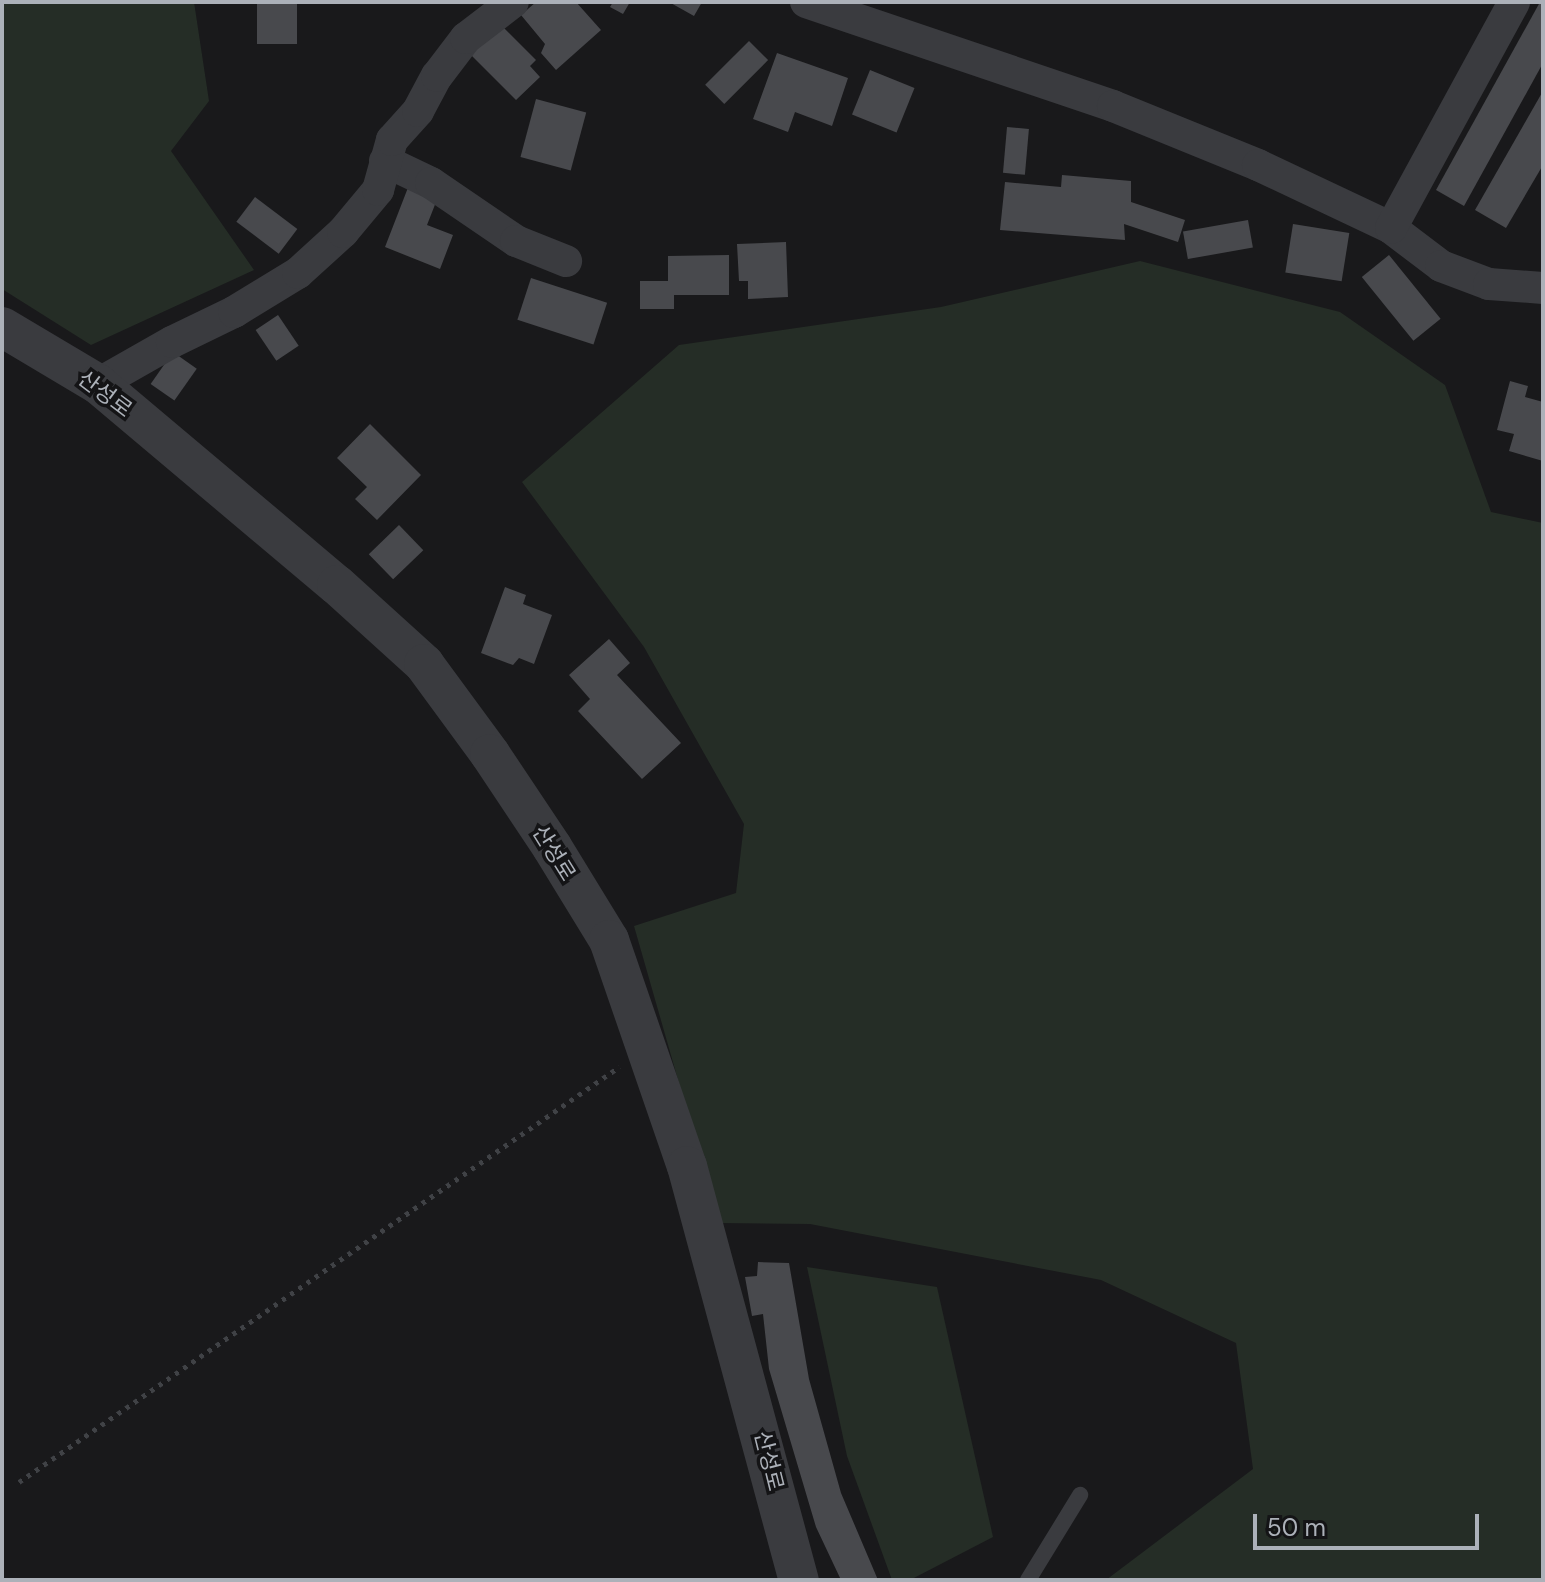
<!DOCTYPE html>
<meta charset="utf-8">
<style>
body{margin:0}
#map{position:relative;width:1545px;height:1582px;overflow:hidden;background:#19191b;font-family:"DM Sans","Noto Sans KR",sans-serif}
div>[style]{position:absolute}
.green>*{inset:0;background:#252d26}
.building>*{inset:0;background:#48494d;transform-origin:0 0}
.path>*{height:5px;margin-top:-2.5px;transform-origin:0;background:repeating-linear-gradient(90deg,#404246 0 4px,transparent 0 10px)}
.service>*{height:16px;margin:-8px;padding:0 8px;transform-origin:8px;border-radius:8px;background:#3a3b3f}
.minor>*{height:32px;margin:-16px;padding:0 16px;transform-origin:16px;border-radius:16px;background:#3a3b3f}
.tertiary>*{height:40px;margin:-20px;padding:0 20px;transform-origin:20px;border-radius:20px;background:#3a3b3f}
span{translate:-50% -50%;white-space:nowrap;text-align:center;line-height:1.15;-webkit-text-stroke:7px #141416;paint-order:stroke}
.street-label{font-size:22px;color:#acb1b9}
.frame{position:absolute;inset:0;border:4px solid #acb1b9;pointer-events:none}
.scale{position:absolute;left:1253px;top:1514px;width:226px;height:36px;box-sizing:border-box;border:4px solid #acb1b9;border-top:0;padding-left:10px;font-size:24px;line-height:28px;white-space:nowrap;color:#acb1b9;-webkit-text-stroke:6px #141416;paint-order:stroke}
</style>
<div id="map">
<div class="green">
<i style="clip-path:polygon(2px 2px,194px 2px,209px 101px,171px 151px,254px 270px,91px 345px,2px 289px)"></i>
<i style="clip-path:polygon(1140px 261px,1340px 312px,1445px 385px,1491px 512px,1543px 523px,1543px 1580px,1106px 1580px,1253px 1469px,1236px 1343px,1101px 1280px,810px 1224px,719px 1223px,634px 926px,736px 893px,744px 824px,644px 647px,522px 482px,679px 345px,941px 307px)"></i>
<i style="clip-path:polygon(807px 1267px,937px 1287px,993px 1537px,910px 1580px,892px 1580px,847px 1456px)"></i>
</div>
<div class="building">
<i style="left:257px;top:2px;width:40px;height:42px"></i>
<i style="clip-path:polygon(536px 2px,576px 2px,601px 30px,556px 70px,541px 53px,545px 44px,521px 15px)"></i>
<i style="clip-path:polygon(613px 2px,630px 2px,623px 14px,610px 7px)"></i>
<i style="clip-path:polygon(669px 2px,702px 2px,694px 16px)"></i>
<i style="clip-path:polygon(1540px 2px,1543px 2px,1543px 63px,1464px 206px,1436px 190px)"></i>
<i style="clip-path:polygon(499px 23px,536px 60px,530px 66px,540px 77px,516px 100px,469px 53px)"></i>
<i style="left:749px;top:41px;width:27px;height:62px;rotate:45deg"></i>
<i style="clip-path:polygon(777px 53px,848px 78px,832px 126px,795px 112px,788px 132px,753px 119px)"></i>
<i style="left:870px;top:70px;width:48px;height:48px;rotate:22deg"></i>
<i style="clip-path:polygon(1543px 91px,1543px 165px,1506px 228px,1475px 210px)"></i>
<i style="left:536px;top:99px;width:52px;height:60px;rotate:15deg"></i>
<i style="left:1007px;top:127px;width:22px;height:46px;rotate:5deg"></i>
<i style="clip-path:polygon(1062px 175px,1131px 181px,1131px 202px,1185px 220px,1178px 242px,1124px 224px,1125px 240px,1000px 230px,1005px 182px,1061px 187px)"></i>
<i style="clip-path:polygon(409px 185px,438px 197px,427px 225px,453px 235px,440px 269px,385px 247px)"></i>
<i style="left:255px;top:197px;width:53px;height:31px;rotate:37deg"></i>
<i style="left:1248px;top:220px;width:28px;height:66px;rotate:80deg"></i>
<i style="left:1293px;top:224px;width:57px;height:49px;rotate:9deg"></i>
<i style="clip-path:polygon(786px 242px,788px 297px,748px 299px,748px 281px,739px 281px,737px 244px)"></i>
<i style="clip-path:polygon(729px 255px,729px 295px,674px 295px,674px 309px,640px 309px,640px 281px,668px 281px,668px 256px)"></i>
<i style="left:1389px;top:255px;width:82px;height:35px;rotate:51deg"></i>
<i style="left:531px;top:278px;width:80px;height:44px;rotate:18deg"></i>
<i style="left:278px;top:315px;width:37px;height:27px;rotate:56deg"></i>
<i style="left:173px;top:352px;width:29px;height:39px;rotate:35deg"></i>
<i style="clip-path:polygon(1510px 381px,1528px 386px,1525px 397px,1543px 402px,1543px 461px,1509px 451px,1514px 434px,1497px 430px)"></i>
<i style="clip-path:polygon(370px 424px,421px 475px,377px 520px,355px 499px,367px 487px,337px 458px)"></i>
<i style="left:399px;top:525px;width:35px;height:42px;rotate:46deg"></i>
<i style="clip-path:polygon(505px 587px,526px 595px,523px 604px,552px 615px,534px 664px,519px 658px,513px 665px,481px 653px)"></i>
<i style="clip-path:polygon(609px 639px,630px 663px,617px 675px,681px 743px,642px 779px,578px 711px,590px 699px,569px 675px)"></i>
<i style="clip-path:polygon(758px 1262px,789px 1263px,809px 1379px,841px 1493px,878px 1580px,841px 1580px,816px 1527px,769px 1369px,763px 1314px,752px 1316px,745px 1277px,757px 1276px)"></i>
</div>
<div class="path">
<i style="left:19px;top:1482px;width:730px;rotate:-34.67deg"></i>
</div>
<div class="service">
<i style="left:1028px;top:1580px;width:100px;rotate:-58.5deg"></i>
</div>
<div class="minor">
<i style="left:806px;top:2px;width:324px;rotate:18.7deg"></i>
<i style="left:1113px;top:106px;width:157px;rotate:22.1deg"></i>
<i style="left:1258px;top:165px;width:147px;rotate:25.3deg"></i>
<i style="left:1391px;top:228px;width:63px;rotate:37.2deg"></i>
<i style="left:1441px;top:266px;width:51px;rotate:20.6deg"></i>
<i style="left:1489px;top:284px;width:54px;rotate:4.2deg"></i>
<i style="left:385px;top:161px;width:51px;rotate:25.6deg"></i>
<i style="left:431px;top:183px;width:103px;rotate:34.3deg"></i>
<i style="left:516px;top:241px;width:54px;rotate:21.8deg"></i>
<i style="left:1391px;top:228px;width:257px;rotate:-61.4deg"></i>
<i style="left:98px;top:384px;width:85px;rotate:-29.6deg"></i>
<i style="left:172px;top:342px;width:69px;rotate:-25.8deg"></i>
<i style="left:234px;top:312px;width:75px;rotate:-31.4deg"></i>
<i style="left:298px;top:273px;width:61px;rotate:-42.3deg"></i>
<i style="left:343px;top:232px;width:55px;rotate:-50.2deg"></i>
<i style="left:378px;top:190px;width:52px;rotate:-74.4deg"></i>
<i style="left:392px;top:140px;width:39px;rotate:-48deg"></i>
<i style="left:418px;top:111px;width:40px;rotate:-62deg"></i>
<i style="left:437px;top:76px;width:48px;rotate:-52.7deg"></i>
<i style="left:466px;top:38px;width:59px;rotate:-37.5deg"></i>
</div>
<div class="tertiary">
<i style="left:2px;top:327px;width:112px;rotate:30.7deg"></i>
<i style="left:98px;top:384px;width:312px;rotate:40.1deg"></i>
<i style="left:337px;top:585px;width:118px;rotate:42.2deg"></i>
<i style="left:424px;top:664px;width:112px;rotate:53.7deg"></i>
<i style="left:490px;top:754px;width:112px;rotate:56.3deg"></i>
<i style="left:552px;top:847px;width:109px;rotate:58.5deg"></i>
<i style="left:609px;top:940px;width:239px;rotate:71deg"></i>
<i style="left:687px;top:1166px;width:429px;rotate:74.9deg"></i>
</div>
<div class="street-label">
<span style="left:105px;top:394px;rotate:37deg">산성로</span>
<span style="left:554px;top:853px;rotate:58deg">산성로</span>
<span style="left:769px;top:1461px;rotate:76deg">산성로</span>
</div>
<div class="frame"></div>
<div class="scale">50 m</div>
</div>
